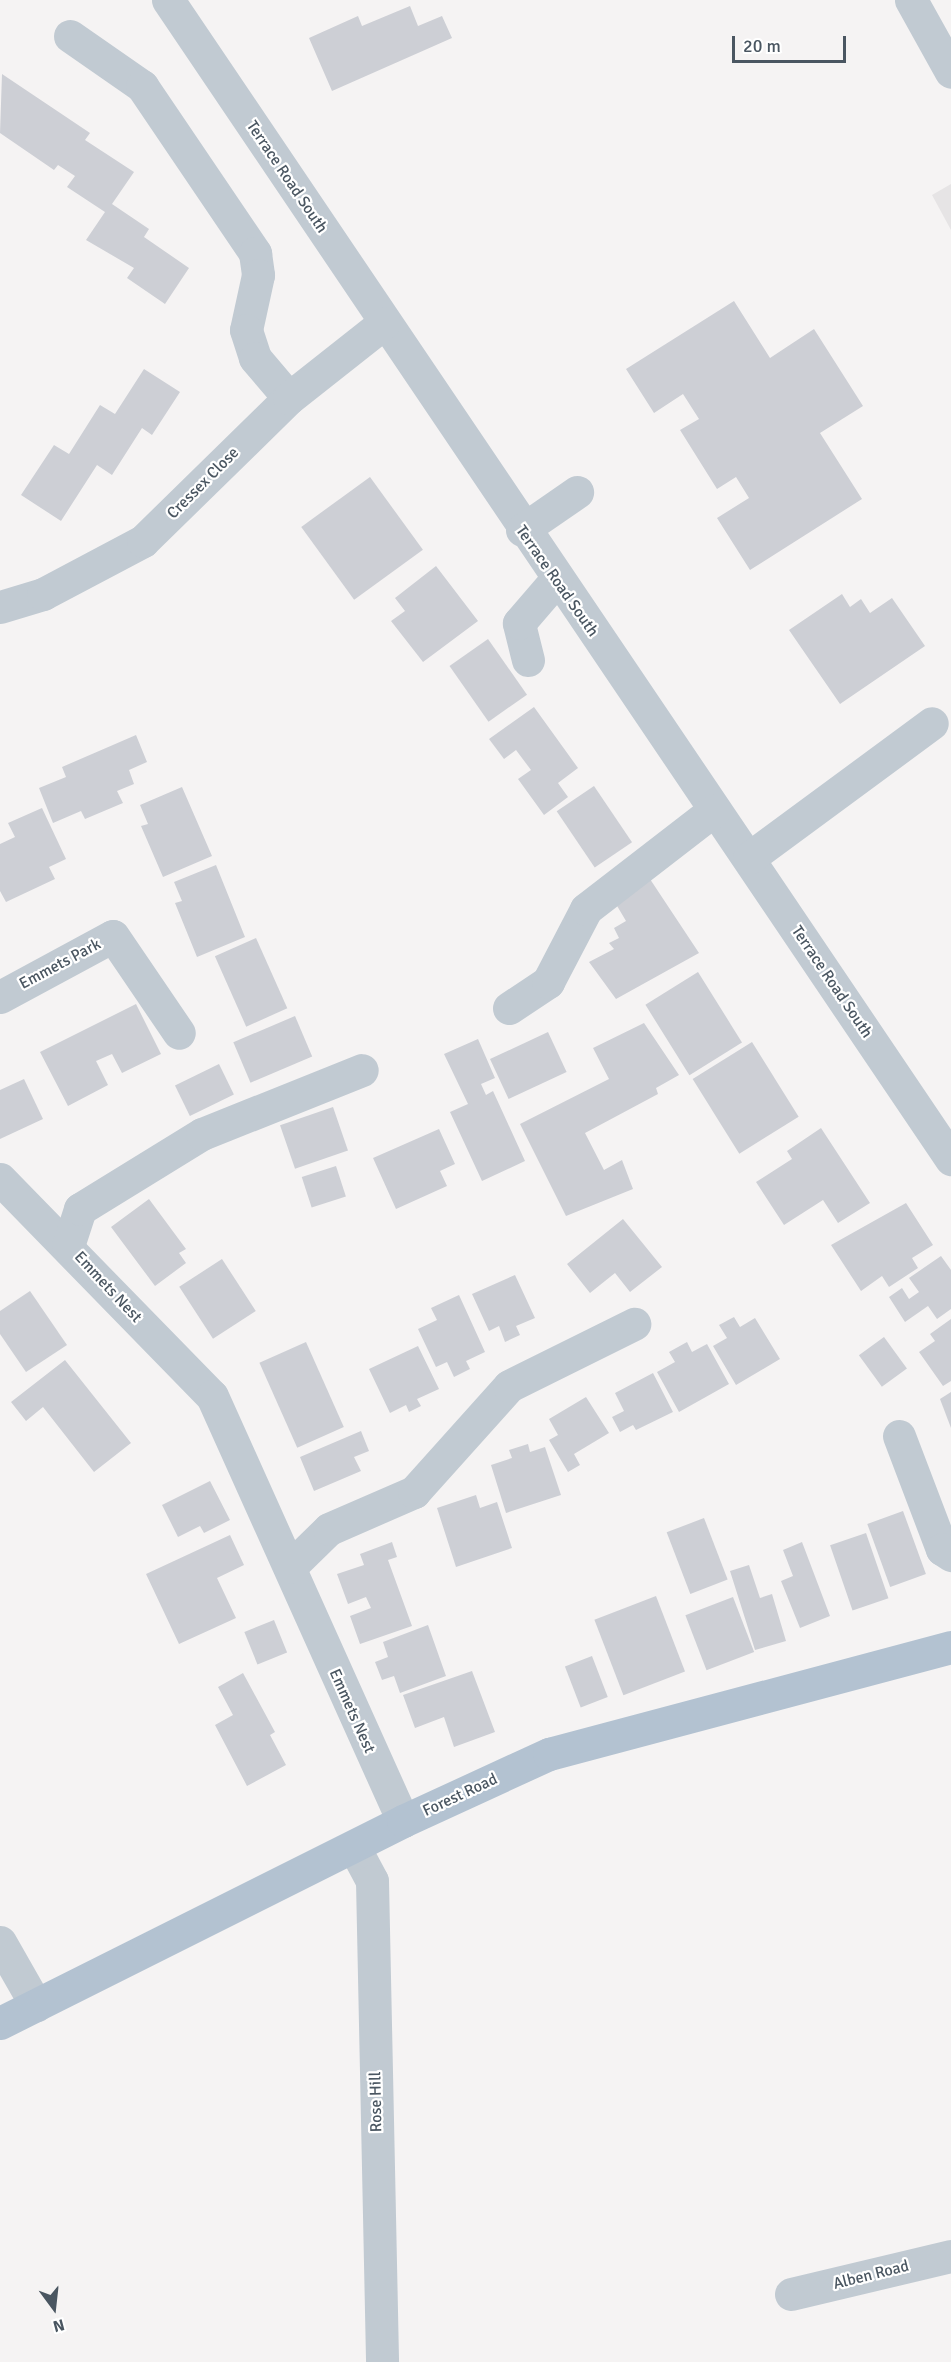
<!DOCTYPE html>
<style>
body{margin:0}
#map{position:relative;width:951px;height:2362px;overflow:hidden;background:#f5f3f3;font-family:Signika,sans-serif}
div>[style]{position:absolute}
.education>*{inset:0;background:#e6e4e5}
.building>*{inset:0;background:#cdcfd5;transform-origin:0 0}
.minor>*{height:33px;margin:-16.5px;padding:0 16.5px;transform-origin:16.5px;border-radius:16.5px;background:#c1cad2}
.major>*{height:33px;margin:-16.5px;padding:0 16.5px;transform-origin:16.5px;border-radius:16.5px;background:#b3c2d1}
span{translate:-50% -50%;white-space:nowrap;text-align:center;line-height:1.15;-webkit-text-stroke:4.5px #fff;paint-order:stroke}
.street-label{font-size:16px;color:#4a5661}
.north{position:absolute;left:24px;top:2278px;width:60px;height:60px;-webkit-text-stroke:4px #fff;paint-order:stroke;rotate:165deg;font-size:16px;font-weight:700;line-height:24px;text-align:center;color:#4a5661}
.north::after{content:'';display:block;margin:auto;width:21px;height:27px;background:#4a5661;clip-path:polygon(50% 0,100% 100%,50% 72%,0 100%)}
.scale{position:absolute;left:732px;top:36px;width:114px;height:27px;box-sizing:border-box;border:3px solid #4a5661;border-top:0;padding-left:8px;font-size:18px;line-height:21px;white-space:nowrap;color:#4a5661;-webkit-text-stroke:4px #fff;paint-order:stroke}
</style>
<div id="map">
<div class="education">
<i style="clip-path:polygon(951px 184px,951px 230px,932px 195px)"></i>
</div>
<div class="building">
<i style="clip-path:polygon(410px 6px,418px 26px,442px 16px,452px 38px,332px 91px,309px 38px,358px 16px,362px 26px)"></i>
<i style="clip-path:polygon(2px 74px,90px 133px,85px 140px,134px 172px,112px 204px,149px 229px,144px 237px,189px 268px,165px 304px,127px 278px,134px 268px,86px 240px,105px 212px,67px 187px,75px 176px,58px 165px,54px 170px,0 133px)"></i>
<i style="clip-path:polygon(734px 301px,770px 358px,814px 329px,863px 406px,820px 433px,862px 499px,750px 570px,717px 518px,749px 498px,736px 477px,717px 489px,680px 430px,699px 419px,683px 394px,654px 413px,626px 369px)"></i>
<i style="clip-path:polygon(144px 369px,180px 392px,152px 435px,142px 428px,112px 475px,97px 465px,61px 521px,21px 495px,54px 445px,69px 454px,100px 405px,115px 414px)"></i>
<i style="left:370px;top:477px;width:90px;height:85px;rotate:54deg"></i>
<i style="clip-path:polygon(436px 566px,478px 621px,423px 662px,391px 621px,405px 611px,395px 598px)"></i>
<i style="clip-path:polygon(842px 594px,850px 607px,861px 599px,870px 613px,892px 598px,925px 646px,840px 704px,789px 630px)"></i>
<i style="left:488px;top:639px;width:68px;height:47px;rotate:55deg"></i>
<i style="clip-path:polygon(534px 707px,578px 768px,558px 783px,568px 797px,544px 815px,518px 779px,531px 770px,516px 750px,504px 759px,489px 739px)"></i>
<i style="clip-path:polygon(136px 735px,147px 762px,129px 770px,134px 784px,117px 791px,123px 803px,85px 819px,81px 811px,53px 823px,39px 788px,66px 777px,62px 767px)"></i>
<i style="left:594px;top:786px;width:68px;height:45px;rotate:56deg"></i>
<i style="clip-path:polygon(182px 787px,212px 856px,163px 877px,141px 826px,148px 824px,140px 805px)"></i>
<i style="clip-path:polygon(42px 808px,66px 859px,49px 867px,55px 879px,6px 902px,0 891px,0 844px,15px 837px,8px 823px)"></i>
<i style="clip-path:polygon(216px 865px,245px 937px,197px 957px,175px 903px,182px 901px,174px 882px)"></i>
<i style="clip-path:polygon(646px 873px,699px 953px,616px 999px,589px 962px,614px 949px,609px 943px,619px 938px,614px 928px,626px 921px,610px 894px)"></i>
<i style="left:256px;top:938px;width:77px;height:45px;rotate:66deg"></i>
<i style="left:698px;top:972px;width:83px;height:62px;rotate:58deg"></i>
<i style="clip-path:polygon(136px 1004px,161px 1054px,122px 1073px,112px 1054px,96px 1061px,108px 1085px,68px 1106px,40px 1052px)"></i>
<i style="left:295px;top:1016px;width:44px;height:67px;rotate:67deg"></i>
<i style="clip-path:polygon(644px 1023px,679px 1075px,656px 1088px,658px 1094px,585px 1133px,604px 1170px,622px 1160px,633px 1189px,566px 1216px,520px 1124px,609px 1079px,593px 1048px)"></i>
<i style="left:548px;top:1032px;width:44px;height:64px;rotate:65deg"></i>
<i style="clip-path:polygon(478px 1039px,495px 1078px,481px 1084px,486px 1095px,493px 1091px,525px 1161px,482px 1181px,450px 1112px,468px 1104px,444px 1054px)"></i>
<i style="left:752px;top:1042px;width:88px;height:70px;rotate:58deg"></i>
<i style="left:219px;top:1064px;width:34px;height:49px;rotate:64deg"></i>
<i style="clip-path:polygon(24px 1079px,43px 1119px,0 1139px,0 1090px)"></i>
<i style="left:333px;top:1107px;width:46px;height:56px;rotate:71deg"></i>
<i style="clip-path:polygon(821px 1128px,870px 1203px,838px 1223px,823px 1200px,784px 1225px,756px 1182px,792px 1159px,787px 1151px)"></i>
<i style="clip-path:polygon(439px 1129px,455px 1164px,440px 1171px,447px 1186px,396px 1209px,373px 1158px)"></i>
<i style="left:336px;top:1166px;width:32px;height:36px;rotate:72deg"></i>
<i style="clip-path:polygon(149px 1199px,186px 1249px,179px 1253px,186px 1263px,155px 1286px,111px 1227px)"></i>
<i style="clip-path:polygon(906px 1203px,933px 1245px,912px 1258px,918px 1268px,889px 1287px,882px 1276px,861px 1291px,831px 1245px)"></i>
<i style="clip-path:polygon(623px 1219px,662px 1267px,630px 1292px,615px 1273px,590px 1293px,567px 1264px)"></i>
<i style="clip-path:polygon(941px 1256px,951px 1270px,951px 1309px,937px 1319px,928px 1306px,905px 1322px,889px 1297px,902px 1288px,909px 1299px,919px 1292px,909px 1278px)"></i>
<i style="left:222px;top:1259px;width:62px;height:51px;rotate:57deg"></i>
<i style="clip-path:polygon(515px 1275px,535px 1318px,516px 1326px,520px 1335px,505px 1342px,499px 1326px,489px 1331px,472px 1294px)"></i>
<i style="clip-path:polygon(30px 1291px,67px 1345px,26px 1372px,0 1334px,0 1311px)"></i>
<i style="clip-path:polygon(459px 1295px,485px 1352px,466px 1361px,470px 1369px,454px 1377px,447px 1362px,436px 1367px,418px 1329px,437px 1320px,431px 1308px)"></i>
<i style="clip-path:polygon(734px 1317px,740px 1327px,755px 1318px,780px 1359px,736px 1385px,713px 1346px,727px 1338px,719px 1325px)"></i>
<i style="clip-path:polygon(951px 1319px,951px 1381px,943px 1386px,919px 1352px,935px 1341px,930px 1334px)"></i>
<i style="left:884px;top:1337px;width:39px;height:31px;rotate:54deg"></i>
<i style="left:306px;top:1342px;width:93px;height:51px;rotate:66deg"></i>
<i style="clip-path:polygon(687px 1342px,692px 1352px,707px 1344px,729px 1384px,679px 1412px,657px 1372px,675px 1362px,669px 1352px)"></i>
<i style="clip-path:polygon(418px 1346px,439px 1389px,417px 1399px,421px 1406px,409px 1412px,406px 1405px,390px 1413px,369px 1369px)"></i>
<i style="clip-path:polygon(65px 1360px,131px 1443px,94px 1472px,43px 1407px,26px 1421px,11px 1402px)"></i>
<i style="clip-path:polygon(653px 1373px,673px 1412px,636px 1430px,633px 1425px,620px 1432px,612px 1417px,624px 1411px,615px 1393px)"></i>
<i style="clip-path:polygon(951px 1392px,951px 1428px,940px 1399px)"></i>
<i style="clip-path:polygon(586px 1397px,609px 1433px,574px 1454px,580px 1465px,568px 1472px,549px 1440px,558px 1435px,549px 1419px)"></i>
<i style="clip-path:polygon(361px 1431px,369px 1451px,354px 1457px,361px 1471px,314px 1491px,300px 1457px)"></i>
<i style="clip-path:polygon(528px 1444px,530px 1452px,545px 1447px,561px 1495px,506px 1513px,491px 1465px,512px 1458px,509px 1450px)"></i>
<i style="clip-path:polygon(210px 1481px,230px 1520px,204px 1533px,200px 1526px,178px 1537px,162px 1505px)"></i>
<i style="clip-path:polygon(476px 1495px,480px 1508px,497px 1502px,512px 1548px,456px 1567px,437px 1508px)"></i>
<i style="left:903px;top:1511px;width:67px;height:38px;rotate:70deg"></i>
<i style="left:704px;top:1518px;width:66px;height:40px;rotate:69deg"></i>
<i style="left:866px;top:1533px;width:69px;height:38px;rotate:71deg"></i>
<i style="clip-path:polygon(230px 1535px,244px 1565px,217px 1578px,236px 1618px,179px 1644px,146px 1574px)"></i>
<i style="clip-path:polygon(392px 1542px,397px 1557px,388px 1560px,412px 1626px,360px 1644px,350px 1616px,371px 1608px,366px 1597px,348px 1604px,337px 1574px,364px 1565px,360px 1554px)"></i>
<i style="clip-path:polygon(802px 1542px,830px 1616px,800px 1628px,781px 1581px,793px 1576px,783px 1550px)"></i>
<i style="clip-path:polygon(749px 1565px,760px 1598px,772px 1594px,786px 1641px,755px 1650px,730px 1571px)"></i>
<i style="left:656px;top:1596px;width:81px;height:66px;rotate:69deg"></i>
<i style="left:733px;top:1597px;width:59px;height:51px;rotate:69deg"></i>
<i style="left:274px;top:1620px;width:35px;height:32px;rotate:68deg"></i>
<i style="clip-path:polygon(428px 1625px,446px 1676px,400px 1693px,394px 1676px,382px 1680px,375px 1662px,388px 1657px,383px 1642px)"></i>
<i style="left:592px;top:1656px;width:44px;height:29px;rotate:69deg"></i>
<i style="clip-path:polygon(472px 1671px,495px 1732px,454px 1747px,444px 1717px,415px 1728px,403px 1695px)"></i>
<i style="clip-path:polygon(243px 1673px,275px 1732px,270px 1735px,286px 1765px,247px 1786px,215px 1725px,233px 1715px,218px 1687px)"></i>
</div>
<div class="minor">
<i style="left:168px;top:0;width:1399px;rotate:55.96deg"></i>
<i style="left:911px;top:0;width:82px;rotate:60.9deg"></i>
<i style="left:70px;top:36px;width:88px;rotate:34.8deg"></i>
<i style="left:142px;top:86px;width:202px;rotate:55.9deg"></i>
<i style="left:255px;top:253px;width:22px;rotate:82deg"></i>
<i style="left:258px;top:275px;width:56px;rotate:102.3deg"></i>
<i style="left:246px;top:330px;width:29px;rotate:72deg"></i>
<i style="left:255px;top:358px;width:52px;rotate:49.6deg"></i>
<i style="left:522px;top:530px;width:67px;rotate:-34.6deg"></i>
<i style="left:0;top:607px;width:45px;rotate:-16.8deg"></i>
<i style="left:43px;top:594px;width:113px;rotate:-27.9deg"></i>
<i style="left:143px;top:541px;width:204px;rotate:-44.4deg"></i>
<i style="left:289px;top:398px;width:121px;rotate:-38.3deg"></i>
<i style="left:528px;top:660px;width:38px;rotate:-104deg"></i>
<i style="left:519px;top:623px;width:57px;rotate:-49.3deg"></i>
<i style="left:749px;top:858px;width:227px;rotate:-36.4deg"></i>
<i style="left:0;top:997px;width:128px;rotate:-28.4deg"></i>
<i style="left:113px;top:936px;width:117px;rotate:55.8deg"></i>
<i style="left:509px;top:1008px;width:47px;rotate:-33.7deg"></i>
<i style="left:548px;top:982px;width:82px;rotate:-62.5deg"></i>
<i style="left:586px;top:909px;width:162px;rotate:-37.7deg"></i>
<i style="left:0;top:1179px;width:303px;rotate:45.7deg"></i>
<i style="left:212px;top:1396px;width:466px;rotate:65.8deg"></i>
<i style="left:68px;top:1246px;width:39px;rotate:-72deg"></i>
<i style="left:80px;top:1209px;width:143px;rotate:-31.6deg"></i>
<i style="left:202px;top:1134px;width:172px;rotate:-21.8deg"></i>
<i style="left:899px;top:1436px;width:121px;rotate:69.2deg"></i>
<i style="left:942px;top:1549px;width:11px;rotate:34deg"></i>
<i style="left:290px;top:1567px;width:54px;rotate:-44.3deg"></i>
<i style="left:329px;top:1529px;width:93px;rotate:-23.5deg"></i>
<i style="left:414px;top:1492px;width:142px;rotate:-48.1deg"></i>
<i style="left:509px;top:1386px;width:140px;rotate:-26.4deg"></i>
<i style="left:354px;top:1847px;width:38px;rotate:62deg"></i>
<i style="left:372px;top:1881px;width:481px;rotate:88.8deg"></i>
<i style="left:0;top:1942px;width:73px;rotate:60.3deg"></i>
<i style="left:791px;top:2294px;width:164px;rotate:-13.4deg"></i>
</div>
<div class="major">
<i style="left:0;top:2023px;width:451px;rotate:-26.6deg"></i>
<i style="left:403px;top:1821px;width:161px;rotate:-24.7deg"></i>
<i style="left:549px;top:1754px;width:416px;rotate:-14.9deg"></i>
</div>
<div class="street-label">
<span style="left:287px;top:177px;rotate:56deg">Terrace Road South</span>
<span style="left:203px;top:483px;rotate:-45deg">Cressex Close</span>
<span style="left:557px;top:581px;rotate:55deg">Terrace Road South</span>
<span style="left:60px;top:964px;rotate:-28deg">Emmets Park</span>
<span style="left:832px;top:982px;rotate:56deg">Terrace Road South</span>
<span style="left:108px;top:1287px;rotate:47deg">Emmets Nest</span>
<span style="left:352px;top:1711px;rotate:66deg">Emmets Nest</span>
<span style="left:460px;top:1795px;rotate:-25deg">Forest Road</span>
<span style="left:376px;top:2102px;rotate:-91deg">Rose Hill</span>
<span style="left:871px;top:2275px;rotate:-14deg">Alben Road</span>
</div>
<div class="north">N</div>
<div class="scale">20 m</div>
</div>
